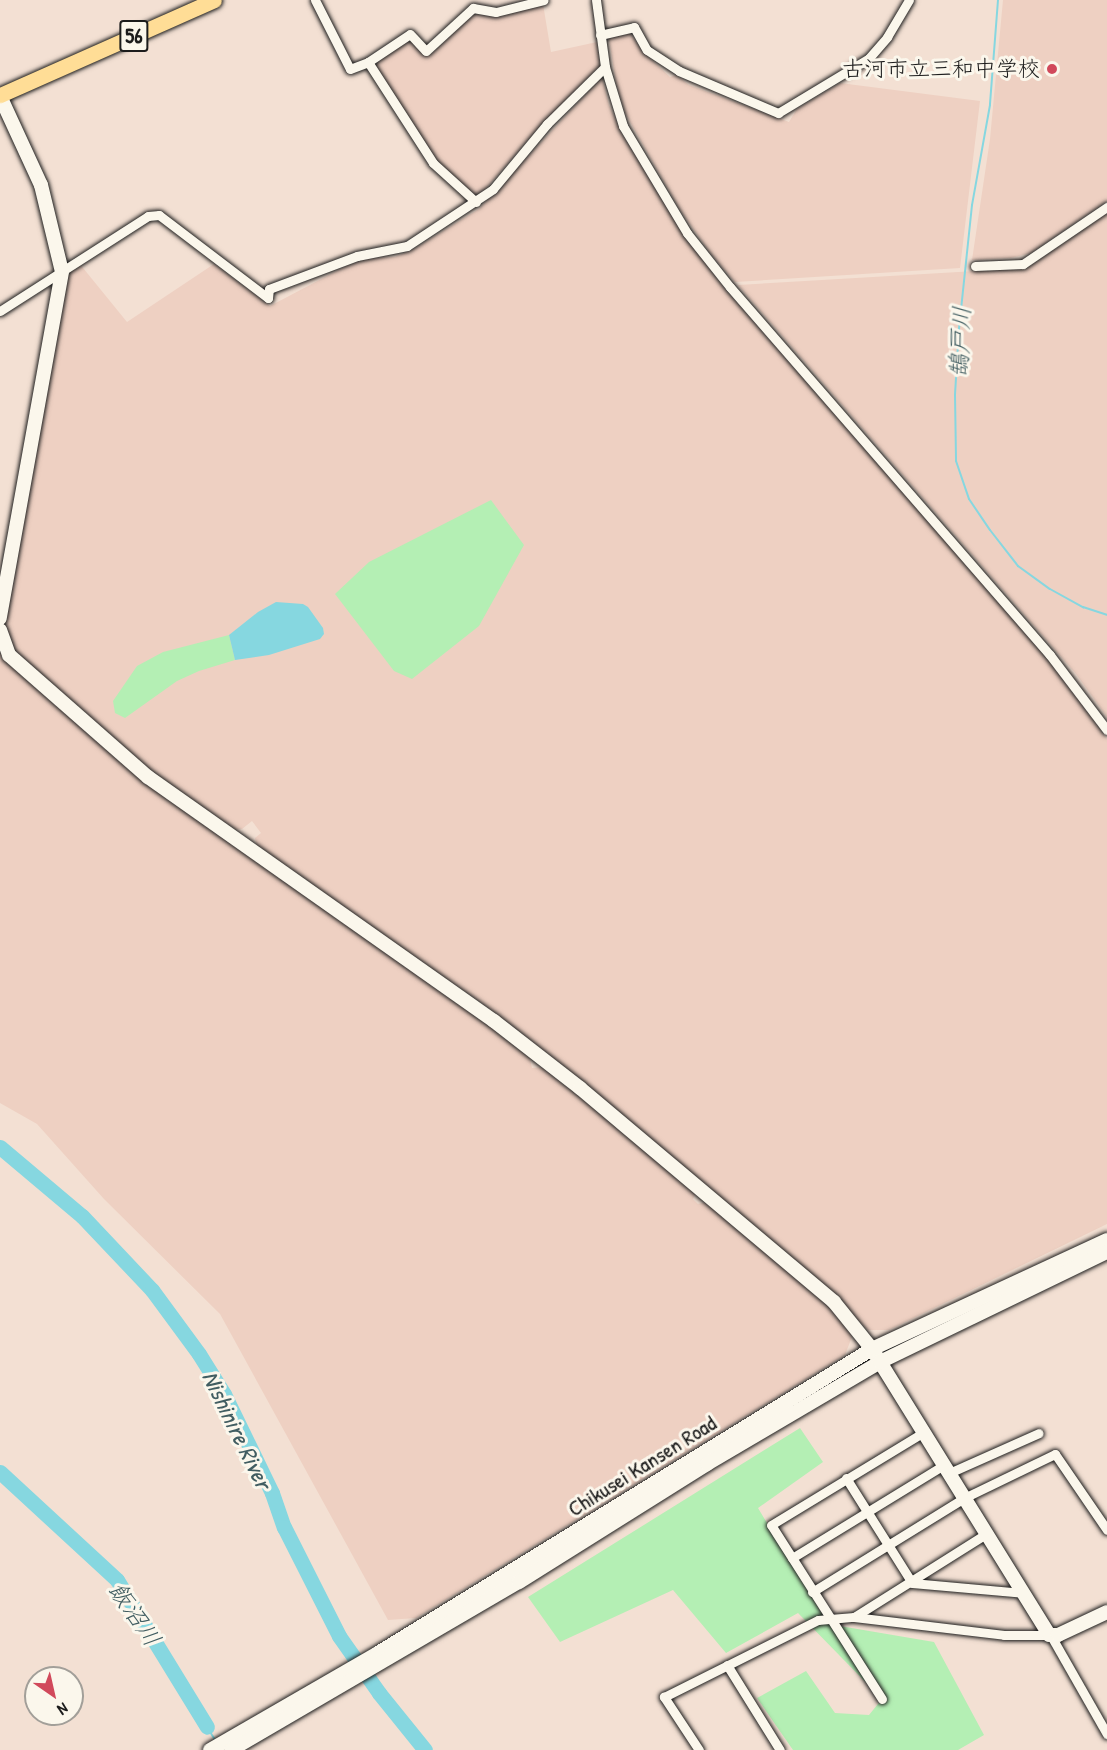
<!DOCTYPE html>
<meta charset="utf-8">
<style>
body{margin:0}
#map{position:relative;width:1107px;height:1750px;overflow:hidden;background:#f3e0d3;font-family:"Patrick Hand","Klee One",sans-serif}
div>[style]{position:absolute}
.built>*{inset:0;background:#eed0c2}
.green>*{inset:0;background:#b4efb4}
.water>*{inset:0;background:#86d7e0}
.stream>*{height:2px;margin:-1px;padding:0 1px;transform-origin:1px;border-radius:1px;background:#86d7e0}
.river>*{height:15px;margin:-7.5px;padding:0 7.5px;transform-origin:7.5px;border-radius:7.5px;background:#86d7e0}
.roads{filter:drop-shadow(0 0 2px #1c1c1c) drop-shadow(0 0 2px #1c1c1c)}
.street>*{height:9px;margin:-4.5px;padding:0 4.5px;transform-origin:4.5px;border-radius:4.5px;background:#fbf7ec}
.secondary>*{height:14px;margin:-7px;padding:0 7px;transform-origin:7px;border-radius:7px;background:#fbf7ec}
.primary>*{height:15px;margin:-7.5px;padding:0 7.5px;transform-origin:7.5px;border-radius:7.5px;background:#ffdd96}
.dots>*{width:16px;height:16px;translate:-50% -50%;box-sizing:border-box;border:3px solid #fbf7ec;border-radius:50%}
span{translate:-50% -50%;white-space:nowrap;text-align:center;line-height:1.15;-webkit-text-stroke:6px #fbf7ec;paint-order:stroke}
.shield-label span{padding:2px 4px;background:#fbf7ec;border:2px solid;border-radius:4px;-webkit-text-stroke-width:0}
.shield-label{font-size:21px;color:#1c1c1c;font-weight:700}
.poi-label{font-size:22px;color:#1c1c1c}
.right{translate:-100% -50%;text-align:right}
.street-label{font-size:22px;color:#1c1c1c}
.water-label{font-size:24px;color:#415d61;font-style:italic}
.north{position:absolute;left:24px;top:1666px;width:60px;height:60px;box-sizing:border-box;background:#fbf7ec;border:2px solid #a29f99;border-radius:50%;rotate:146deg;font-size:16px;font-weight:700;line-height:24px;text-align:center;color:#1c1c1c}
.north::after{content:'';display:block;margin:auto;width:21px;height:27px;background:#d1495b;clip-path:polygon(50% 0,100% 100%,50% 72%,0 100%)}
</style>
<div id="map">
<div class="built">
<i style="clip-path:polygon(1003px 0,1107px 0,1107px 201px,1031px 253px,1011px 258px,972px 260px,990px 139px)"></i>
<i style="clip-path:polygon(543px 4px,551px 52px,597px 42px,600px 66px,541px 125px,481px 194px,475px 195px,438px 162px,376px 66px,378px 61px,407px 41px,412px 41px,425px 56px,429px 56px,474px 14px)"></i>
<i style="clip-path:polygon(629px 32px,643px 52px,670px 77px,676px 75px,689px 85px,789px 122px,797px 109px,840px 83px,980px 101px,960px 268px,735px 282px,711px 254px,680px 210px,625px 113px,616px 83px,609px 39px,610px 36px)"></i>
<i style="clip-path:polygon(602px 77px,609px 105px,622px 134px,677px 224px,724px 288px,1060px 673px,1107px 739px,1107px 1224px,889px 1330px,868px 1330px,805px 1268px,529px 1041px,480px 1002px,257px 848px,255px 838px,261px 833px,252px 821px,242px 829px,231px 830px,142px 766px,15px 656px,4px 633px,2px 623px,65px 280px,69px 270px,79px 263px,127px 322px,214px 264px,270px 306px,346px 266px,366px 258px,395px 257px,414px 249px,479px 209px)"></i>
<i style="clip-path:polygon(1107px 212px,1107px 717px,1076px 674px,738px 285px,1027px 268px)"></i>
<i style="clip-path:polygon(0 653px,129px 769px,430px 981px,529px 1055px,532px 1068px,543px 1067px,696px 1193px,693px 1199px,698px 1204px,707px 1202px,834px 1311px,853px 1334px,845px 1355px,416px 1618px,388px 1620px,220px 1314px,104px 1199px,37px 1124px,0 1103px)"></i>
</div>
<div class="green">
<i style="clip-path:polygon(491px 500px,524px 545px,479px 626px,412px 679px,394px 671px,335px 594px,369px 562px)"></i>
<i style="clip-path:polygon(229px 635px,235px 660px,199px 671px,177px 681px,125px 718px,115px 713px,113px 701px,137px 666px,163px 652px)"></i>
<i style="clip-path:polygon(800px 1428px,823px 1462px,758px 1508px,828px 1624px,934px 1642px,984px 1735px,958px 1750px,793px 1750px,757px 1698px,806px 1671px,835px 1713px,869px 1715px,882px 1699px,798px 1613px,726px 1653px,673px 1590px,560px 1642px,528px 1597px)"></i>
</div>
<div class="water">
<i style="clip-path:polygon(276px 602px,303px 604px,308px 607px,323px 628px,324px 634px,320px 639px,269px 655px,235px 660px,229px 635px,258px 612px)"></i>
</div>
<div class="stream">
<i style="left:998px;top:0;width:105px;rotate:94.4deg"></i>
<i style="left:990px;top:105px;width:102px;rotate:100.2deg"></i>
<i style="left:972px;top:205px;width:125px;rotate:96deg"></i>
<i style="left:959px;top:329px;width:66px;rotate:93.5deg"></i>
<i style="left:955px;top:395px;width:66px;rotate:89.1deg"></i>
<i style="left:956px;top:461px;width:40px;rotate:71.1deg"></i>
<i style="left:969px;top:499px;width:37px;rotate:56deg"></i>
<i style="left:990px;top:530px;width:46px;rotate:52.1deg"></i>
<i style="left:1018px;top:566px;width:39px;rotate:36deg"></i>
<i style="left:1050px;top:589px;width:38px;rotate:29deg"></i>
<i style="left:1083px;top:607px;width:25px;rotate:18deg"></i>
<i style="left:207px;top:1727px;width:15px;rotate:58deg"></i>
</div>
<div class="river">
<i style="left:0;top:1147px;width:107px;rotate:40.1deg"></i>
<i style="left:82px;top:1216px;width:102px;rotate:46.6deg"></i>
<i style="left:152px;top:1290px;width:79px;rotate:53.7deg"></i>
<i style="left:199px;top:1354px;width:47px;rotate:58deg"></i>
<i style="left:224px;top:1394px;width:110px;rotate:64.1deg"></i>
<i style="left:272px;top:1493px;width:36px;rotate:71deg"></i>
<i style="left:284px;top:1527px;width:122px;rotate:63.2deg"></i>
<i style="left:339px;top:1636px;width:70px;rotate:54.9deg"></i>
<i style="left:379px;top:1693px;width:73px;rotate:51.1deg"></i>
<i style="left:0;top:1472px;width:159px;rotate:42.7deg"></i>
<i style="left:117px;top:1580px;width:172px;rotate:58.5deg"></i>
</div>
<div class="roads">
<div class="street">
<i style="left:315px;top:0;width:77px;rotate:63.1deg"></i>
<i style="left:350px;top:69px;width:19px;rotate:-21deg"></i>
<i style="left:368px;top:62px;width:120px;rotate:57.2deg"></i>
<i style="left:433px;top:163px;width:58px;rotate:42.2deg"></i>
<i style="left:596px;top:0;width:68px;rotate:82.3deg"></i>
<i style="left:605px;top:67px;width:62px;rotate:73deg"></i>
<i style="left:623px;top:126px;width:125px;rotate:59.1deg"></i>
<i style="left:687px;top:233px;width:69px;rotate:51.5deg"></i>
<i style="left:730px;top:287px;width:488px;rotate:49deg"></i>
<i style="left:1050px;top:655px;width:94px;rotate:52.8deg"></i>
<i style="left:600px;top:35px;width:35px;rotate:-13deg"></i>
<i style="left:634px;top:27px;width:26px;rotate:61deg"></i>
<i style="left:647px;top:50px;width:38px;rotate:33deg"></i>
<i style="left:679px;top:71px;width:108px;rotate:23deg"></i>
<i style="left:778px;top:113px;width:106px;rotate:-31.1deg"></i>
<i style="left:869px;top:58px;width:28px;rotate:-49deg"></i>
<i style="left:887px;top:37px;width:43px;rotate:-59.3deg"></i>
<i style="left:368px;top:62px;width:50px;rotate:-33.7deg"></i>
<i style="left:410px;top:34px;width:23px;rotate:47deg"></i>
<i style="left:426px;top:51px;width:64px;rotate:-42.5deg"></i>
<i style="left:473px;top:8px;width:23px;rotate:10deg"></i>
<i style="left:496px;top:12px;width:49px;rotate:-14deg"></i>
<i style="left:975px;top:266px;width:48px;rotate:-2.4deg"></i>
<i style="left:1023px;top:264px;width:102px;rotate:-34.2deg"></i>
<i style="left:0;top:311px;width:176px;rotate:-32.7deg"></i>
<i style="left:148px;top:216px;width:11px;rotate:-5deg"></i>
<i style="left:159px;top:215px;width:137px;rotate:37.3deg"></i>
<i style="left:268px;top:298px;width:9px;rotate:-84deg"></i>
<i style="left:269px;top:289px;width:94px;rotate:-20.6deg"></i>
<i style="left:357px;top:256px;width:51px;rotate:-11.3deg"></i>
<i style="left:407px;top:246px;width:103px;rotate:-33.5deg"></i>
<i style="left:493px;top:189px;width:85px;rotate:-50.3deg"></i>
<i style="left:547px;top:124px;width:81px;rotate:-44.5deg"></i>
<i style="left:949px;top:1473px;width:98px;rotate:-24deg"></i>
<i style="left:846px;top:1478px;width:124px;rotate:57.8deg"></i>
<i style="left:912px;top:1583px;width:111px;rotate:5.1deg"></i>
<i style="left:792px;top:1558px;width:178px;rotate:-31.5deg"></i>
<i style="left:812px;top:1592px;width:179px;rotate:-31.7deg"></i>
<i style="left:964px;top:1498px;width:101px;rotate:-25.8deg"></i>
<i style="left:1055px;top:1454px;width:92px;rotate:55.6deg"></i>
<i style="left:854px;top:1617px;width:156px;rotate:-32.2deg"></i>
<i style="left:1051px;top:1636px;width:113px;rotate:60.3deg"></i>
<i style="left:727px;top:1665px;width:100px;rotate:58.1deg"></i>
<i style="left:882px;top:1699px;width:206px;rotate:-122.5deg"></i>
<i style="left:771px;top:1525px;width:179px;rotate:-31.3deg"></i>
<i style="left:699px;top:1750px;width:64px;rotate:-123.4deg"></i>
<i style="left:664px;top:1697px;width:172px;rotate:-26.6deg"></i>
<i style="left:818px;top:1620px;width:36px;rotate:-5deg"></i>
<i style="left:854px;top:1617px;width:151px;rotate:6.8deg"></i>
<i style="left:1004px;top:1635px;width:45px"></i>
</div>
<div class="secondary">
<i style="left:0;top:96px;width:98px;rotate:65.3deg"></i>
<i style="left:41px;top:185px;width:89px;rotate:76.4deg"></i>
<i style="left:62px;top:272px;width:352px;rotate:100.2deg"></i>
<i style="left:0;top:630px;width:27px;rotate:70deg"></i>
<i style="left:9px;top:655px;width:185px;rotate:41.3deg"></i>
<i style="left:148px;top:777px;width:423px;rotate:35.2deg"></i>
<i style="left:494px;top:1021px;width:109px;rotate:37.9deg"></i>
<i style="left:580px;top:1088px;width:332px;rotate:40.1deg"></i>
<i style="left:834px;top:1302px;width:60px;rotate:51deg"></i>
<i style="left:872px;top:1349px;width:336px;rotate:58.2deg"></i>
<i style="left:1049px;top:1635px;width:9px"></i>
<i style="left:1058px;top:1635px;width:54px;rotate:-25.1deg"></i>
<i style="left:210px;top:1750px;width:194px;rotate:-30deg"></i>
<i style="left:378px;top:1653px;width:580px;rotate:-31.61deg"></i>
<i style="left:872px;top:1349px;width:259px;rotate:-24.9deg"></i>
<i style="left:231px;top:1750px;width:333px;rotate:-30.3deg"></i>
<i style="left:519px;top:1582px;width:222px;rotate:-32.1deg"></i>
<i style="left:707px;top:1464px;width:201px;rotate:-30.5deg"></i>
<i style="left:880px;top:1362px;width:252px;rotate:-25.9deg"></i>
</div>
<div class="primary">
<i style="left:0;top:95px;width:234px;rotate:-23.9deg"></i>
</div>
</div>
<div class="dots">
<i style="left:1052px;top:69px;background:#d1495b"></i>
</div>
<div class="shield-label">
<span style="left:134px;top:36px">56</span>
</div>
<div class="poi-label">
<span class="right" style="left:1040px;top:69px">古河市立三和中学校</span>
</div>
<div class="street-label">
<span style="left:642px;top:1466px;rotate:-32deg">Chikusei Kansen Road</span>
</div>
<div class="water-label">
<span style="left:960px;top:342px;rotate:-87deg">鵠戸川</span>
<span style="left:237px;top:1430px;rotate:64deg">Nishinire River</span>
<span style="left:135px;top:1614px;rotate:56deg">飯沼川</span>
</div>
<div class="north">N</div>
</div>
